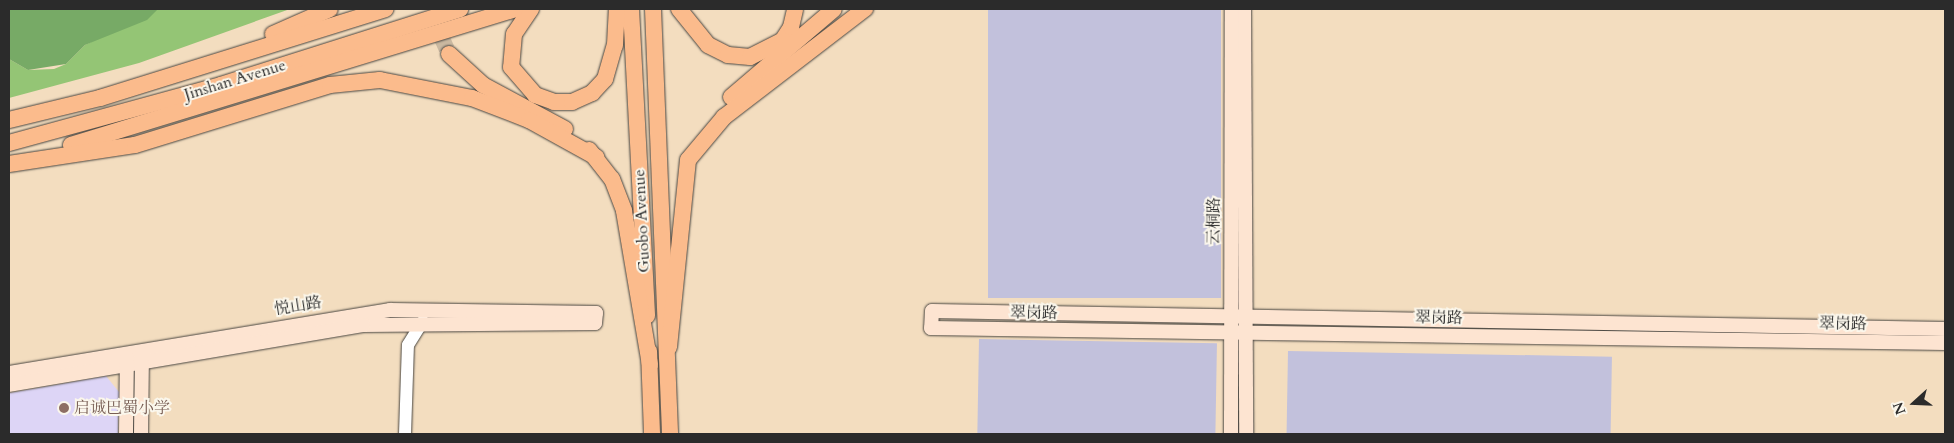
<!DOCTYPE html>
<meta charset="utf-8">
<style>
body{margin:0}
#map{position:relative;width:1954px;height:443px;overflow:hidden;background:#f3ddbf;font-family:Cardo,"Noto Serif SC",serif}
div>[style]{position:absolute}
.built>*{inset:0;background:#ddd5f6}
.industrial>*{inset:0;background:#c2c1dc;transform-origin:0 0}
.green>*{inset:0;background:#94c575}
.forest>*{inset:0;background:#7a6}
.trunk-tunnel>*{height:16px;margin-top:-8px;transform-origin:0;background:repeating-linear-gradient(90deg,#cbb9a1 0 16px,transparent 0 24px)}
.roads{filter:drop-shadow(0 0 1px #494641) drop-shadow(0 0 1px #494641)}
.tertiary>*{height:12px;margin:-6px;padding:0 6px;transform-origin:6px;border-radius:6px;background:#fff}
.secondary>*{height:14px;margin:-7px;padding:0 7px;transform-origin:7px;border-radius:7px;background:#fde4d1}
.primary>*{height:16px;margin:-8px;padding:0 8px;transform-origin:8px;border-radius:8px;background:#fbbb8c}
.trunk>*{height:16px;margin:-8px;padding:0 8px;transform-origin:8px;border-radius:8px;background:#fbbb8c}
.dots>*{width:14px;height:14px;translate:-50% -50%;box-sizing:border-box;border:2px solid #fbf7ec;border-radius:50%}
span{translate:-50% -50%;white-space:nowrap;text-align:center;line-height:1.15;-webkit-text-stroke:4px #fbf7ec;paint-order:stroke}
.street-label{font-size:16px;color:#2b2b2b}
.education-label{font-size:16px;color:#785e54}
.left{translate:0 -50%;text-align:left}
.frame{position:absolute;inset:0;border:10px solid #2b2b2b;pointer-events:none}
.north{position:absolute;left:1889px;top:378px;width:50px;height:50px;-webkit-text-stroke:4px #fbf7ec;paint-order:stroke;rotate:250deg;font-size:14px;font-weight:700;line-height:20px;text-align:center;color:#2b2b2b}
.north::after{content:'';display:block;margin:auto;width:18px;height:22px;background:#2b2b2b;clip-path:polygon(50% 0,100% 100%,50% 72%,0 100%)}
</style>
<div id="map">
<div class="built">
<i style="clip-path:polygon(106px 376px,119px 392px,118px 434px,9px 434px,9px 393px)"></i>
</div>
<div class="industrial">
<i style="left:988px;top:9px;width:233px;height:289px"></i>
<i style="left:979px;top:339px;width:238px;height:95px;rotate:1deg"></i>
<i style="left:1288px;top:351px;width:324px;height:83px;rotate:1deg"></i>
</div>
<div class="green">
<i style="clip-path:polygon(158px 9px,290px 9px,139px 63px,9px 98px,9px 59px,28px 70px,54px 69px,66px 64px,85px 45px)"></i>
</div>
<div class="forest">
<i style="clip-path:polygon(9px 9px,158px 9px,147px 20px,85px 45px,66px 64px,28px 70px,9px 59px)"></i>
</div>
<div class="trunk-tunnel">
<i style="left:441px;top:18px;width:16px;rotate:94deg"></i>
<i style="left:440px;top:34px;width:22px;rotate:66deg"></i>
</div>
<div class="roads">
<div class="tertiary">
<i style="left:405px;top:434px;width:89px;rotate:-88.1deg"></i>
<i style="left:408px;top:345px;width:28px;rotate:-58deg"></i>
</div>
<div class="secondary">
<i style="left:1244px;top:9px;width:425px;rotate:89.7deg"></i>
<i style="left:1945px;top:329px;width:1013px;rotate:-178.98deg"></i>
<i style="left:932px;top:311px;width:17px;rotate:93deg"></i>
<i style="left:931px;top:328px;width:1014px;rotate:0.85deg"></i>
<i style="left:9px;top:373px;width:386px;rotate:-9.4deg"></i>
<i style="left:390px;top:310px;width:206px;rotate:0.8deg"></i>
<i style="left:596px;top:313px;width:10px;rotate:96deg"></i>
<i style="left:595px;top:323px;width:232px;rotate:179.5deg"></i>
<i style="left:363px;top:325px;width:359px;rotate:170.4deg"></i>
<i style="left:126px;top:434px;width:77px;rotate:-89.3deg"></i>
<i style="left:141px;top:434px;width:79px;rotate:-89.3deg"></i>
<i style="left:1231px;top:434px;width:425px;rotate:-89.9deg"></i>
</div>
<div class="primary">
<i style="left:631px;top:9px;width:307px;rotate:87deg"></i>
<i style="left:653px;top:9px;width:425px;rotate:87.7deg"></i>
<i style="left:649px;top:351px;width:83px;rotate:87.9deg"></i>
</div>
<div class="trunk">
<i style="left:531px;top:9px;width:30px;rotate:124deg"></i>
<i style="left:514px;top:34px;width:33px;rotate:95deg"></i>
<i style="left:511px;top:67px;width:37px;rotate:49deg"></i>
<i style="left:535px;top:95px;width:20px;rotate:20deg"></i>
<i style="left:554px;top:102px;width:18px"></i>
<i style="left:572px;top:102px;width:22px;rotate:-24deg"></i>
<i style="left:592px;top:93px;width:19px;rotate:-47deg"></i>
<i style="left:605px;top:79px;width:35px;rotate:-74deg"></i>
<i style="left:615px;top:45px;width:36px;rotate:-87deg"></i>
<i style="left:679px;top:9px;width:46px;rotate:51.1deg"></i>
<i style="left:708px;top:45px;width:22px;rotate:27deg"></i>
<i style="left:728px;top:55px;width:22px;rotate:5deg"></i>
<i style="left:750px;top:57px;width:36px;rotate:-27deg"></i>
<i style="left:782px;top:41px;width:17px;rotate:-57deg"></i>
<i style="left:791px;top:27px;width:18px;rotate:-77deg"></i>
<i style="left:273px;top:34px;width:62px;rotate:-23.7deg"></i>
<i style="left:449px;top:54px;width:46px;rotate:42.4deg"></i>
<i style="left:483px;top:85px;width:93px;rotate:28.2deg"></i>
<i style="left:731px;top:97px;width:135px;rotate:-40.5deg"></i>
<i style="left:9px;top:120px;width:94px;rotate:-13.6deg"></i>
<i style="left:100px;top:98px;width:299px;rotate:-17.3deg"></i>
<i style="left:9px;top:143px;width:220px;rotate:-15.3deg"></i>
<i style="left:221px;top:85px;width:251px;rotate:-17.6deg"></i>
<i style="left:71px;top:145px;width:464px;rotate:-17deg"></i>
<i style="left:589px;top:150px;width:37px;rotate:52deg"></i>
<i style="left:612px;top:179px;width:34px;rotate:69deg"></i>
<i style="left:624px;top:211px;width:156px;rotate:80.4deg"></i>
<i style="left:9px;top:164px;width:127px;rotate:-8.6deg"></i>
<i style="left:135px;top:145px;width:204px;rotate:-17.1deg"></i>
<i style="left:330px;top:85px;width:50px;rotate:-5.7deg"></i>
<i style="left:380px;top:80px;width:94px;rotate:11.1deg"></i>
<i style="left:472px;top:98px;width:61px;rotate:21.1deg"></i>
<i style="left:529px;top:120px;width:77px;rotate:28.9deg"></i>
<i style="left:669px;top:347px;width:188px;rotate:-84.2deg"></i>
<i style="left:688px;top:160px;width:56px;rotate:-50.1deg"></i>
<i style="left:724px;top:117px;width:178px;rotate:-37.5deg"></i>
</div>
</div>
<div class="dots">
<i style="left:64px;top:408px;background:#8d6e63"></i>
</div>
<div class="street-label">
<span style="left:235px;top:80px;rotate:-17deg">Jinshan Avenue</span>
<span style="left:642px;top:221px;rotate:-93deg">Guobo Avenue</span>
<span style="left:1214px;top:221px;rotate:-89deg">云桐路</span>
<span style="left:298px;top:306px;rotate:-9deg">悦山路</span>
<span style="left:1034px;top:313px;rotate:1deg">翠岗路</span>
<span style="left:1439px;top:318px;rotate:1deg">翠岗路</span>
<span style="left:1843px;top:324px;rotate:1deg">翠岗路</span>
</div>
<div class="education-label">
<span class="left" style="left:74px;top:408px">启诚巴蜀小学</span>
</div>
<div class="frame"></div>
<div class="north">N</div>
</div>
